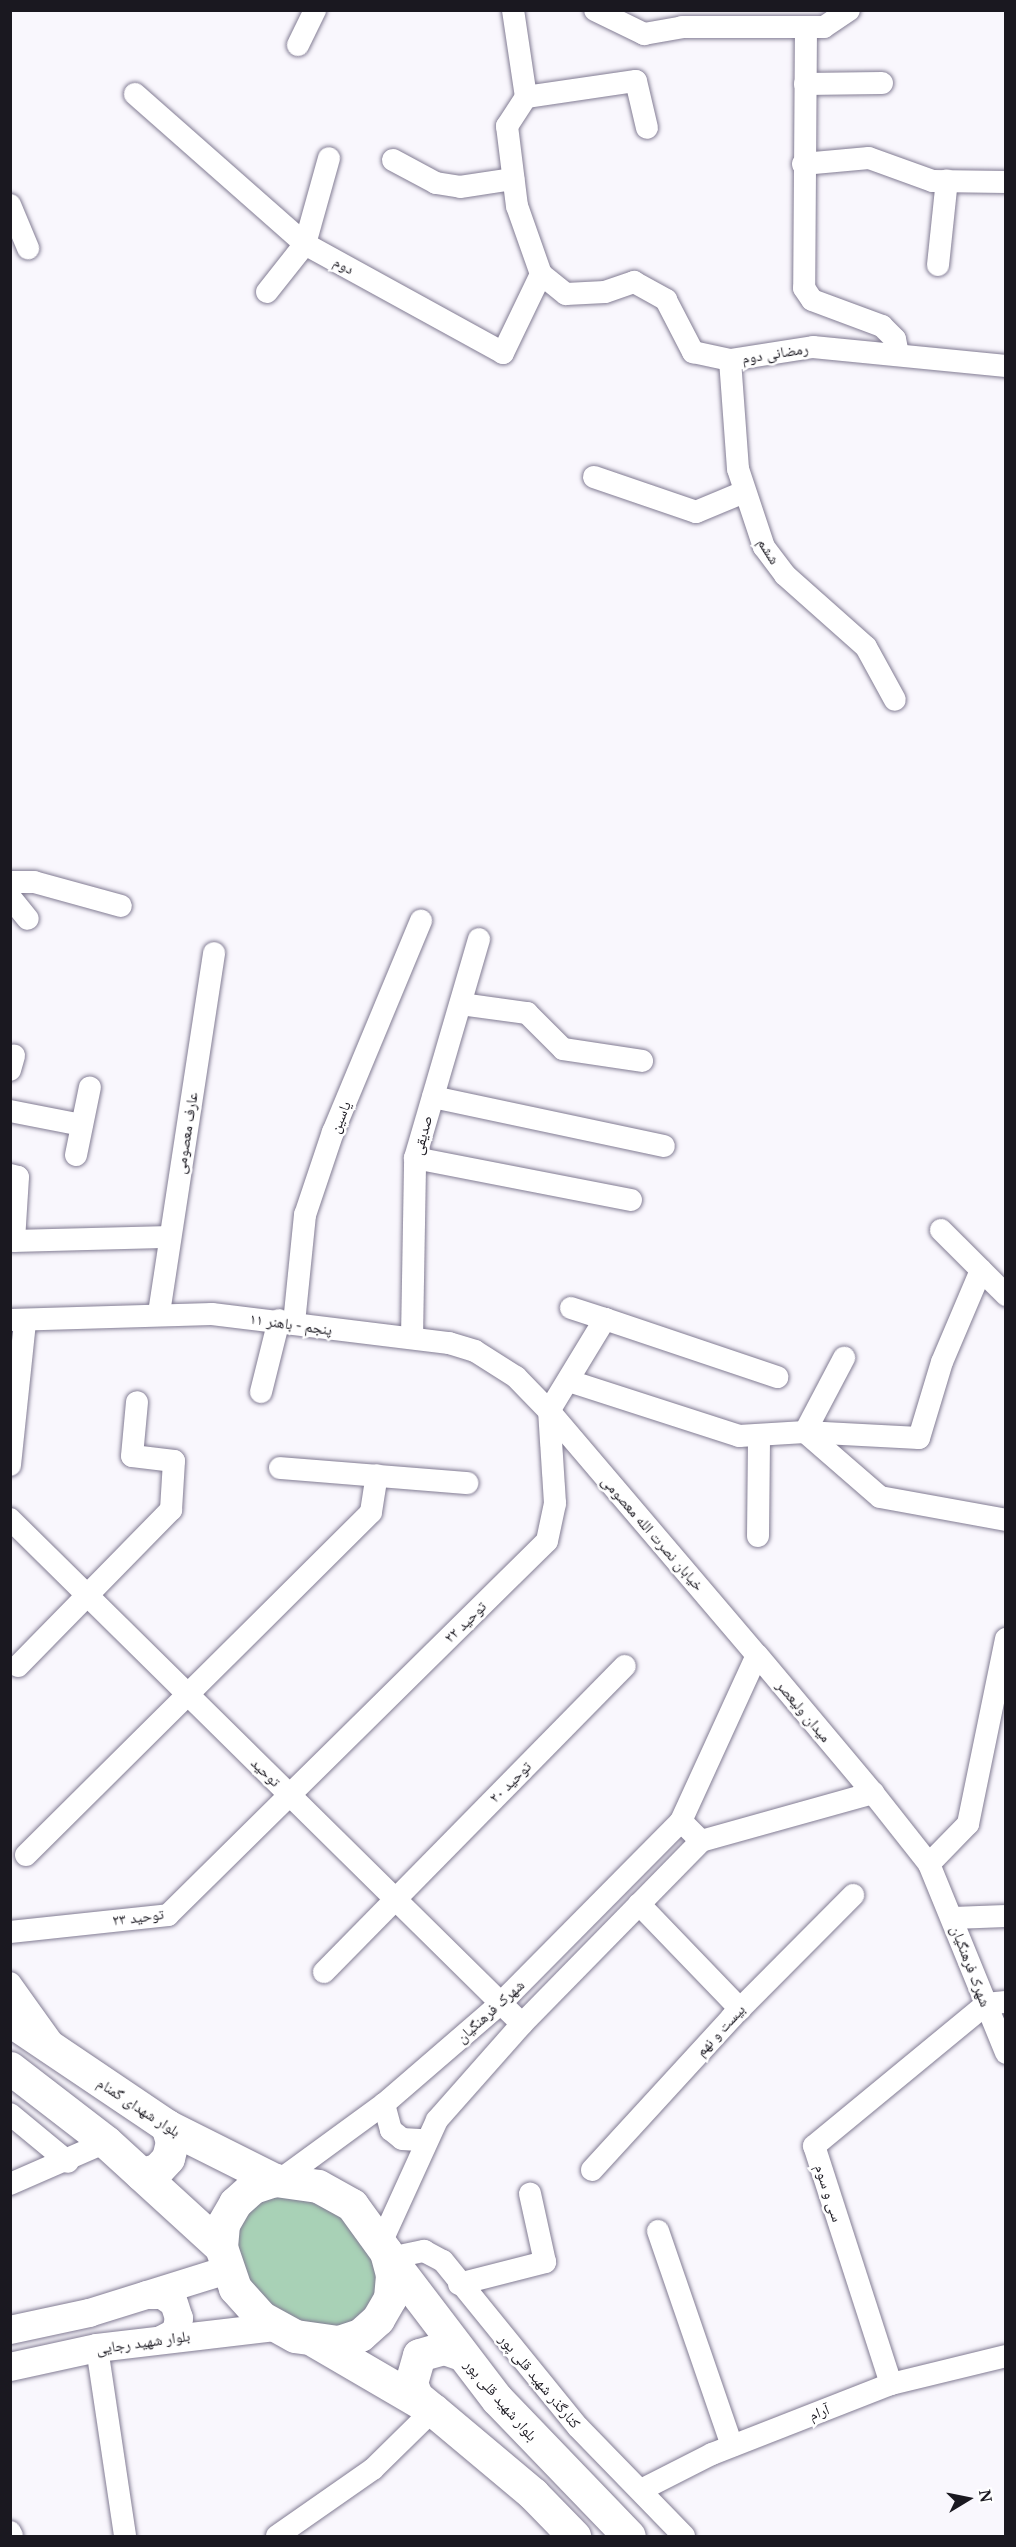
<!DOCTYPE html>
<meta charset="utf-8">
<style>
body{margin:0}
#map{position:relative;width:1016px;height:2547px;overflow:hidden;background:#f9f7fd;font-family:"Noto Serif","Noto Naskh Arabic",serif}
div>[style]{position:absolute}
.green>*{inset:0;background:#a8d1b6}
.roads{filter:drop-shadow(0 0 2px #827c93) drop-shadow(0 0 2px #827c93)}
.minor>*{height:22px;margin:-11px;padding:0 11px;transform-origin:11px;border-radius:11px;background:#fff}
.major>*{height:28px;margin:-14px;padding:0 14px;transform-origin:14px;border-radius:14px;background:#fff}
.highway>*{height:33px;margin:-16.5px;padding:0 16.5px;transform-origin:16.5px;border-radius:16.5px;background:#fff}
span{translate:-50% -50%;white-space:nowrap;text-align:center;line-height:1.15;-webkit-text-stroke:5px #fff;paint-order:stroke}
.street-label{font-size:15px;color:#1a1820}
.frame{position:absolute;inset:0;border:12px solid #1a1820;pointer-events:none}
.north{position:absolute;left:938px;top:2469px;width:60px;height:60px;-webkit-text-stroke:4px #fff;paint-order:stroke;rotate:80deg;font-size:16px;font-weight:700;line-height:24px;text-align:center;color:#1a1820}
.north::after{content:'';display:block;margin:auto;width:21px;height:27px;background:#1a1820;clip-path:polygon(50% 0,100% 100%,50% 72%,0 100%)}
</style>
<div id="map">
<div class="green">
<i style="clip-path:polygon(294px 2191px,340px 2210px,370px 2242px,379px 2295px,345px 2329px,310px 2330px,253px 2297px,231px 2238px,240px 2211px,262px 2194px)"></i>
</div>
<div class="roads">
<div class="minor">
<i style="left:513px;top:10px;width:88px;rotate:81.5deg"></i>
<i style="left:526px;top:97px;width:35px;rotate:123deg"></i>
<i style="left:507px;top:126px;width:81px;rotate:82.9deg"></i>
<i style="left:517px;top:206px;width:72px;rotate:70.6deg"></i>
<i style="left:541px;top:274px;width:32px;rotate:39deg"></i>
<i style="left:566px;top:294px;width:39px;rotate:-3deg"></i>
<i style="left:605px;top:292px;width:31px;rotate:-19deg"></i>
<i style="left:634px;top:282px;width:37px;rotate:29deg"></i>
<i style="left:666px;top:300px;width:59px;rotate:62.6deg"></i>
<i style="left:693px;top:352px;width:38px;rotate:12deg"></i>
<i style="left:730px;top:360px;width:84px;rotate:-8.9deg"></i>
<i style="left:813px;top:347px;width:194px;rotate:5.6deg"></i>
<i style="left:595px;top:10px;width:55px;rotate:26.1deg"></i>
<i style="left:644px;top:34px;width:39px;rotate:-10deg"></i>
<i style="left:682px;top:27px;width:142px"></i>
<i style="left:824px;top:27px;width:30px;rotate:-34deg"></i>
<i style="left:806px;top:27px;width:261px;rotate:90.4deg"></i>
<i style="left:804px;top:288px;width:14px;rotate:56deg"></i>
<i style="left:812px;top:300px;width:75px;rotate:20.4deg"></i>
<i style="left:882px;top:326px;width:18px;rotate:45deg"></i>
<i style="left:895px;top:339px;width:16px;rotate:79deg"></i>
<i style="left:298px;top:45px;width:39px;rotate:-64deg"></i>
<i style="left:805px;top:84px;width:77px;rotate:-0.7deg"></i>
<i style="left:135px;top:94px;width:227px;rotate:41.4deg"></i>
<i style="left:305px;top:244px;width:226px;rotate:28.8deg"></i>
<i style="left:503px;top:353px;width:88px;rotate:-64.3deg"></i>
<i style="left:526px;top:97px;width:111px;rotate:-8.3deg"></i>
<i style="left:636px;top:81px;width:48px;rotate:76.8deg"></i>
<i style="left:393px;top:160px;width:49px;rotate:28.1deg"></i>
<i style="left:436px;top:183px;width:24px;rotate:9deg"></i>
<i style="left:460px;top:187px;width:54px;rotate:-8.6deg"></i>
<i style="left:803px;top:164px;width:66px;rotate:-5.2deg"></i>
<i style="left:869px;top:158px;width:68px;rotate:19.8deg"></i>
<i style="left:933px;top:181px;width:73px;rotate:0.8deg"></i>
<i style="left:10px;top:205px;width:47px;rotate:67.3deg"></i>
<i style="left:938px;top:265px;width:85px;rotate:-84deg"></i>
<i style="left:267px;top:292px;width:61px;rotate:-51.6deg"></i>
<i style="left:305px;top:244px;width:89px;rotate:-74.4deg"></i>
<i style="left:730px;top:360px;width:109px;rotate:85.8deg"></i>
<i style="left:738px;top:469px;width:82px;rotate:71.6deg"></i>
<i style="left:764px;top:547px;width:35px;rotate:53deg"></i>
<i style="left:785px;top:575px;width:108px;rotate:41.6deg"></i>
<i style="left:866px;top:647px;width:60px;rotate:61.3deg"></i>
<i style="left:594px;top:477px;width:108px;rotate:18.9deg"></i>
<i style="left:696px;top:512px;width:52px;rotate:-22.6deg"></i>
<i style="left:10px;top:882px;width:24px"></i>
<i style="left:34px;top:882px;width:90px;rotate:15.4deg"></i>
<i style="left:10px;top:897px;width:28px;rotate:51deg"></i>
<i style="left:461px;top:1004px;width:67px;rotate:7.8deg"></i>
<i style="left:527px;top:1013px;width:51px;rotate:45deg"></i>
<i style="left:563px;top:1049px;width:80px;rotate:8.6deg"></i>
<i style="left:10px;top:1070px;width:15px;rotate:-74deg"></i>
<i style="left:433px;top:1097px;width:236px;rotate:12deg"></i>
<i style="left:10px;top:1111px;width:73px;rotate:11deg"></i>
<i style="left:76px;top:1155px;width:69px;rotate:-78.4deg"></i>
<i style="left:415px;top:1158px;width:220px;rotate:11deg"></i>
<i style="left:10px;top:1175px;width:8px;rotate:14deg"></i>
<i style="left:18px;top:1177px;width:64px;rotate:93.6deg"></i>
<i style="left:14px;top:1241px;width:156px;rotate:-1.5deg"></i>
<i style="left:941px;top:1230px;width:92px;rotate:45deg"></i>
<i style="left:571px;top:1308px;width:36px;rotate:18deg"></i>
<i style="left:159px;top:1313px;width:364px;rotate:-81.3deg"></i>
<i style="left:10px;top:1320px;width:202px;rotate:-1.7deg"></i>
<i style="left:212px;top:1314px;width:239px;rotate:7deg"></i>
<i style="left:449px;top:1343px;width:27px;rotate:17deg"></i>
<i style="left:475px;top:1351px;width:49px;rotate:32.4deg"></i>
<i style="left:516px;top:1377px;width:47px;rotate:45.9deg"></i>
<i style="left:549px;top:1411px;width:321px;rotate:49.6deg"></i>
<i style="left:294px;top:1323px;width:109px;rotate:-84.2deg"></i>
<i style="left:305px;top:1215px;width:88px;rotate:-71.4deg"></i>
<i style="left:333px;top:1132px;width:229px;rotate:-67.4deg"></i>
<i style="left:412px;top:1338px;width:180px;rotate:-89deg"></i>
<i style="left:415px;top:1158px;width:228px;rotate:-73.7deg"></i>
<i style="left:569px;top:1381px;width:179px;rotate:17.9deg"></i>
<i style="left:739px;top:1436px;width:66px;rotate:-3.5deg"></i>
<i style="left:805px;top:1432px;width:114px;rotate:3deg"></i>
<i style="left:919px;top:1438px;width:79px;rotate:-73.2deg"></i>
<i style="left:942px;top:1362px;width:100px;rotate:-67deg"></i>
<i style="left:261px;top:1392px;width:74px;rotate:-76deg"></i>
<i style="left:549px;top:1411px;width:108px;rotate:-58.7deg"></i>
<i style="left:605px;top:1319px;width:182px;rotate:18.6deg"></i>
<i style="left:805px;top:1432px;width:99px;rotate:40.9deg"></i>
<i style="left:880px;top:1497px;width:128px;rotate:10.3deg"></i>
<i style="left:805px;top:1432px;width:84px;rotate:-62.2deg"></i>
<i style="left:10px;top:1465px;width:144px;rotate:-84deg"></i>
<i style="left:280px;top:1468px;width:188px;rotate:4.6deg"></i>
<i style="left:10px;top:1519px;width:719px;rotate:44.61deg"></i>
<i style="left:758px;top:1536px;width:100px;rotate:-89.4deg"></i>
<i style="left:18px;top:1666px;width:219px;rotate:-45.6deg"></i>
<i style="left:171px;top:1510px;width:49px;rotate:-86.5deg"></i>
<i style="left:174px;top:1461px;width:42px;rotate:-173.2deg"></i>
<i style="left:132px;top:1456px;width:54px;rotate:-84.7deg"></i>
<i style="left:873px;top:1793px;width:90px;rotate:51.7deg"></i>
<i style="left:929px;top:1864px;width:204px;rotate:67.8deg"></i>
<i style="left:26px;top:1855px;width:486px;rotate:-44.8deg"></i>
<i style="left:371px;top:1512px;width:37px;rotate:-81deg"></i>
<i style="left:929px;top:1864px;width:56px;rotate:-45.7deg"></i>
<i style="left:968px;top:1824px;width:189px;rotate:-78.4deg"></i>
<i style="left:639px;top:1904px;width:146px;rotate:46.1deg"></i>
<i style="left:953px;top:1918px;width:53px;rotate:-2.2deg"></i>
<i style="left:10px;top:1932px;width:159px;rotate:-6.1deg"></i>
<i style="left:168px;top:1915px;width:532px;rotate:-44.62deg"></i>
<i style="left:547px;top:1541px;width:39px;rotate:-78deg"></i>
<i style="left:555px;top:1503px;width:92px;rotate:-93.7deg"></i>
<i style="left:324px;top:1972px;width:429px;rotate:-45.5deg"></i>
<i style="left:10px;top:1983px;width:74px;rotate:54.4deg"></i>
<i style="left:384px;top:2104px;width:27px;rotate:75deg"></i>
<i style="left:391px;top:2130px;width:14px;rotate:39deg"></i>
<i style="left:402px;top:2139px;width:22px;rotate:3deg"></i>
<i style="left:10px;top:2114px;width:75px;rotate:39.6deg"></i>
<i style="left:592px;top:2170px;width:207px;rotate:-47.5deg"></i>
<i style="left:732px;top:2017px;width:172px;rotate:-45.2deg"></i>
<i style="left:280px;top:2180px;width:129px;rotate:-36.2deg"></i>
<i style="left:384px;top:2104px;width:155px;rotate:-40.8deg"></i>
<i style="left:501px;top:2003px;width:256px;rotate:-45.3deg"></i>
<i style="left:10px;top:2184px;width:105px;rotate:-23.6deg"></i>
<i style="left:658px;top:2231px;width:227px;rotate:71deg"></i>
<i style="left:381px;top:2243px;width:135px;rotate:-65.5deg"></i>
<i style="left:437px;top:2120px;width:128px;rotate:-48.5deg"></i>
<i style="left:522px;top:2024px;width:256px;rotate:-45.6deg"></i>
<i style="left:701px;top:1841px;width:179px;rotate:-15.6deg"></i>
<i style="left:873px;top:1793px;width:180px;rotate:-130deg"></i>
<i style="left:757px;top:1655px;width:183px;rotate:114.6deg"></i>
<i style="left:681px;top:1821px;width:28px;rotate:45deg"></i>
<i style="left:390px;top:2258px;width:35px;rotate:-12deg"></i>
<i style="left:424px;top:2251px;width:21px;rotate:28deg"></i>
<i style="left:443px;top:2261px;width:214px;rotate:50.9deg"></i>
<i style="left:578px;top:2427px;width:152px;rotate:45.8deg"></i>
<i style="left:459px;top:2284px;width:89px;rotate:-14.3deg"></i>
<i style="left:545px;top:2262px;width:70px;rotate:-102.4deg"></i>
<i style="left:97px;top:2348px;width:190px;rotate:81.5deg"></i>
<i style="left:891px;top:2384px;width:250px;rotate:-107.9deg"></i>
<i style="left:814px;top:2146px;width:223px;rotate:-39.5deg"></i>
<i style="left:986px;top:2004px;width:20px;rotate:-6deg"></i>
<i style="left:641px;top:2490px;width:80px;rotate:-26.9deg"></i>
<i style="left:712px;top:2454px;width:192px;rotate:-21.4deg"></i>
<i style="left:891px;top:2384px;width:118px;rotate:-13.7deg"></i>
<i style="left:10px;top:2532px;width:4px;rotate:63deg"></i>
<i style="left:277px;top:2536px;width:117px;rotate:-34.9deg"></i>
<i style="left:373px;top:2469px;width:84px;rotate:-44.5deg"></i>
</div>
<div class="major">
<i style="left:147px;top:2295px;width:15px"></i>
<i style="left:162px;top:2295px;width:14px;rotate:34deg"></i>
<i style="left:174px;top:2303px;width:16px;rotate:72deg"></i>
<i style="left:179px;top:2318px;width:14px;rotate:102deg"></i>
<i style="left:176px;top:2332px;width:15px;rotate:152deg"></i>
<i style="left:10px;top:2330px;width:81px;rotate:-12.1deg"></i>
<i style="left:89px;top:2313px;width:145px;rotate:-17.3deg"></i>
<i style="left:10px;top:2367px;width:89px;rotate:-12.3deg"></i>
<i style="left:97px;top:2348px;width:181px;rotate:-6.7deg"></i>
</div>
<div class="highway">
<i style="left:10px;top:2020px;width:189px;rotate:34deg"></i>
<i style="left:167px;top:2126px;width:121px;rotate:26.6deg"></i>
<i style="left:10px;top:2068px;width:121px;rotate:37.6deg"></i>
<i style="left:106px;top:2142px;width:156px;rotate:42.4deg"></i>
<i style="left:141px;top:2174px;width:16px;rotate:-14deg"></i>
<i style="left:157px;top:2170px;width:16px;rotate:-47deg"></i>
<i style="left:168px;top:2158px;width:16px;rotate:-76deg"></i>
<i style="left:172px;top:2142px;width:17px;rotate:-107deg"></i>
<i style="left:275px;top:2180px;width:43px;rotate:7.9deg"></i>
<i style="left:318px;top:2186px;width:39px;rotate:29deg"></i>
<i style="left:352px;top:2205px;width:58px;rotate:54.1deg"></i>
<i style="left:386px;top:2252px;width:24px;rotate:75deg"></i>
<i style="left:392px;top:2275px;width:23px;rotate:95deg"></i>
<i style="left:390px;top:2298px;width:24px;rotate:120deg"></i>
<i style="left:378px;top:2319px;width:24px;rotate:138deg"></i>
<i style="left:360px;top:2335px;width:23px;rotate:162deg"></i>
<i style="left:338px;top:2342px;width:43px;rotate:-172.1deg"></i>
<i style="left:295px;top:2336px;width:39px;rotate:-151deg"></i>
<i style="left:261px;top:2317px;width:39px;rotate:-132deg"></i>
<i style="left:235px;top:2288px;width:43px;rotate:-108.9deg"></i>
<i style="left:221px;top:2247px;width:23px;rotate:-85deg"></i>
<i style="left:223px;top:2224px;width:24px;rotate:-60deg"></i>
<i style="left:235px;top:2203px;width:24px;rotate:-42deg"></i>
<i style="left:253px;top:2187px;width:23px;rotate:-18deg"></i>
<i style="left:388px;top:2256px;width:180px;rotate:52.7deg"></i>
<i style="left:497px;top:2399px;width:190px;rotate:46.1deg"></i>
<i style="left:315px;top:2341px;width:137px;rotate:30.3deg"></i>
<i style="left:433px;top:2410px;width:131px;rotate:40deg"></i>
<i style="left:533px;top:2494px;width:59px;rotate:45.7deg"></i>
<i style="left:429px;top:2407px;width:17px;rotate:-140deg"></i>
<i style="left:416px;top:2396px;width:14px;rotate:-111deg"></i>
<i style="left:411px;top:2383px;width:29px;rotate:-74deg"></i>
<i style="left:419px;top:2355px;width:26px;rotate:-16deg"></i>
<i style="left:444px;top:2348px;width:18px;rotate:19deg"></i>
</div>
</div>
<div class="street-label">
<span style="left:344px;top:265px;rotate:29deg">دوم</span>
<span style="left:775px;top:353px;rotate:-9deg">رمضانی دوم</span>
<span style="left:769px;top:551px;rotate:58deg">ششم</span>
<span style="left:340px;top:1117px;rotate:-68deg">یاسین</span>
<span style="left:186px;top:1133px;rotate:-81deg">عارف معصومی</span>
<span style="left:422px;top:1135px;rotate:-75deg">صدیقی</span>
<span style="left:291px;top:1324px;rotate:8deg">پنجم - باهنر ۱۱</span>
<span style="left:653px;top:1533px;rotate:49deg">خیابان نصرت الله معصومی</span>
<span style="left:465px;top:1622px;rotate:-45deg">توحید ۲۲</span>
<span style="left:804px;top:1711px;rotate:50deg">میدان ولیعصر</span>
<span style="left:266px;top:1772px;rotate:44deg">توحید</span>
<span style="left:510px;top:1782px;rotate:-45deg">توحید ۲۰</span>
<span style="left:138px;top:1917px;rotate:-8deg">توحید ۲۳</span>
<span style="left:971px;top:1966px;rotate:69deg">شهرک فرهنگیان</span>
<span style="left:490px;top:2011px;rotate:-42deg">شهرک فرهنگیان</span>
<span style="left:720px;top:2030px;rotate:-47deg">بیست و نهم</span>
<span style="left:139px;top:2107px;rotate:33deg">بلوار شهدای گمنام</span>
<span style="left:829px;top:2193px;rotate:72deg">سی و سوم</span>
<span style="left:143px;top:2342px;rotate:-8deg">بلوار شهید رجایی</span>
<span style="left:540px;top:2381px;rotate:50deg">کنارگذر شهید قلی پور</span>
<span style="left:501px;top:2400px;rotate:49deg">بلوار شهید قلی پور</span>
<span style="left:819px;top:2412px;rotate:-21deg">آرام</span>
</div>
<div class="frame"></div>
<div class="north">N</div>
</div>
